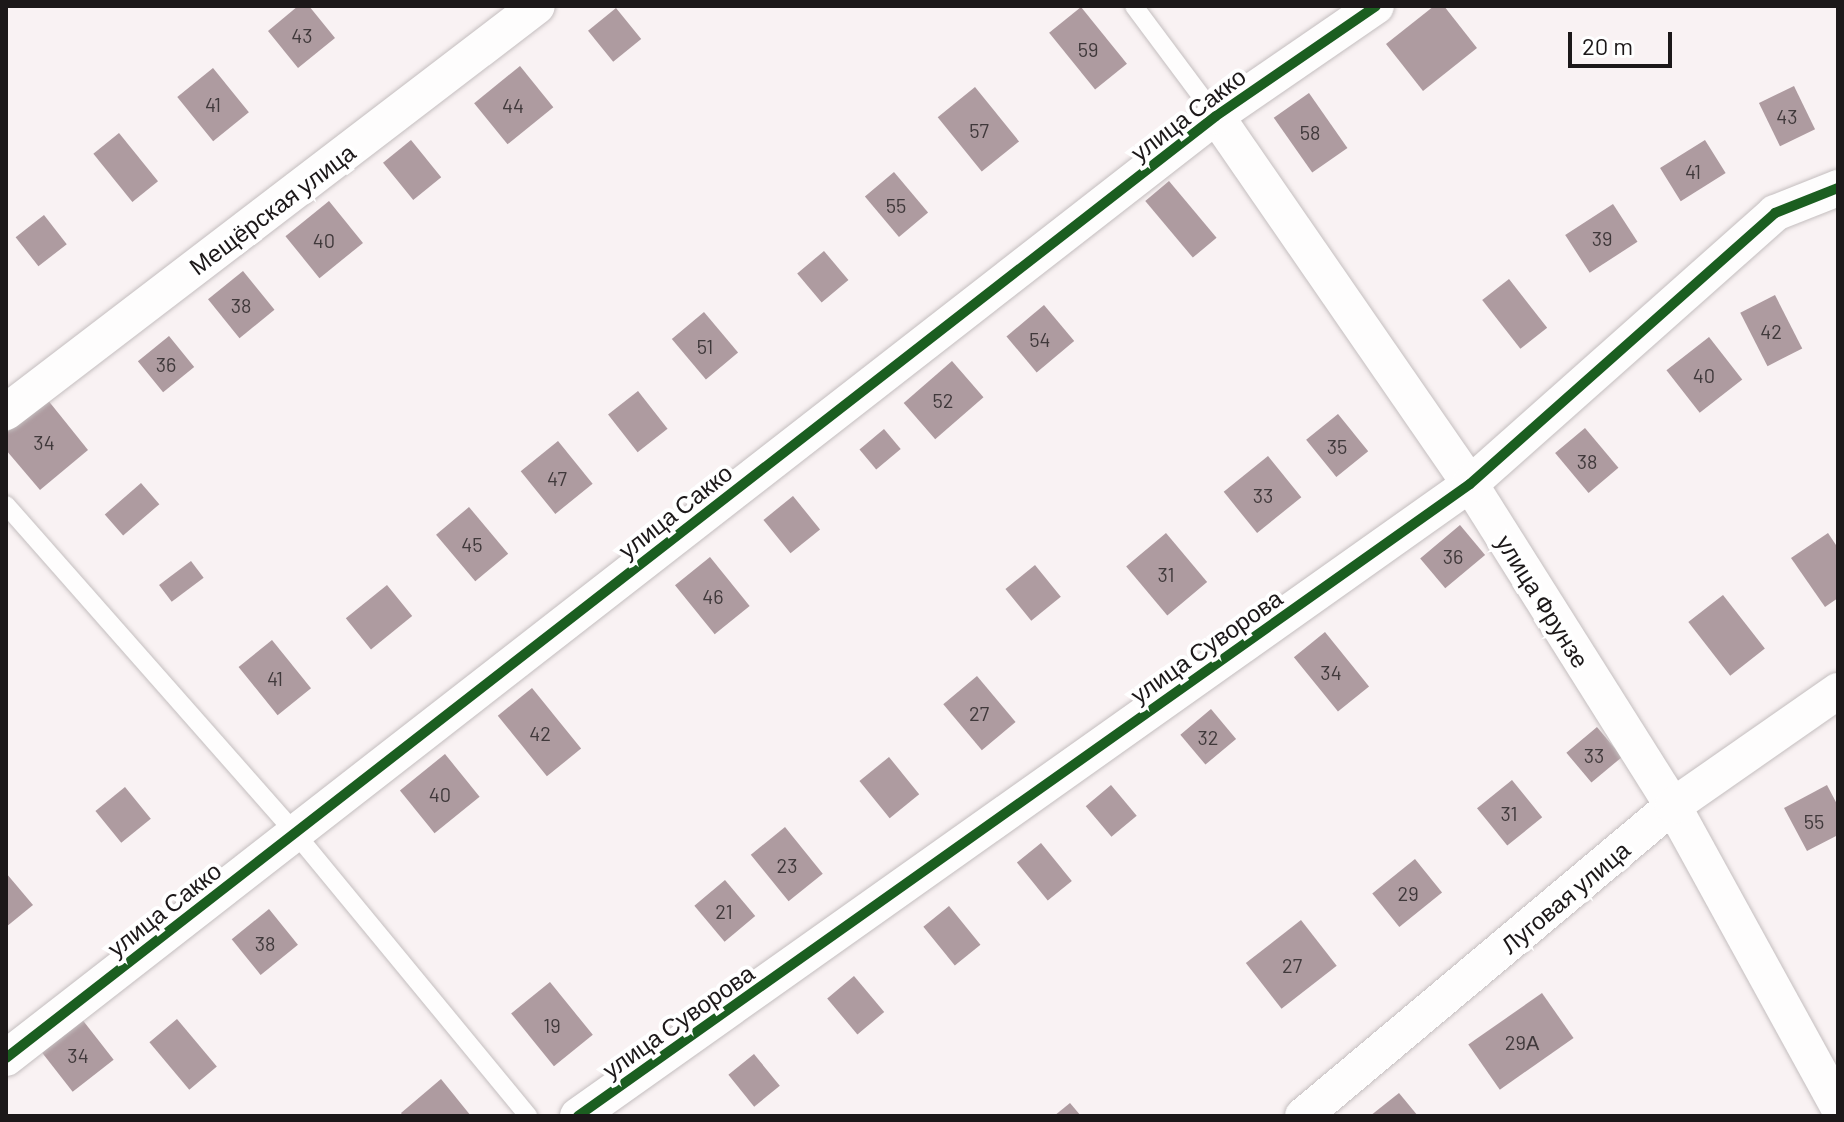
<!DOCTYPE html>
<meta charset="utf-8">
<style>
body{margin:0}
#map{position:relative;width:1844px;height:1122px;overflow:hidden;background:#f9f2f3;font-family:Barlow,sans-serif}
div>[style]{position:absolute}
.building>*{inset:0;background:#ae9ba0;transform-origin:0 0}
.roads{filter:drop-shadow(0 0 2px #c4bebf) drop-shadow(0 0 2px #c4bebf)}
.lane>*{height:18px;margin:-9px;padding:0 9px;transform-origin:9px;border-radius:9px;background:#fefdfd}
.street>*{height:36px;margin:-18px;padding:0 18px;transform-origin:18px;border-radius:18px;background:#fefdfd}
.cycleway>*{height:10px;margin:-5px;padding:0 5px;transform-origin:5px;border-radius:5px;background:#1b5e20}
span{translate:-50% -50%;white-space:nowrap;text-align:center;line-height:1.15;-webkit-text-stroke:8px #fff;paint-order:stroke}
.number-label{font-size:20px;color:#40393b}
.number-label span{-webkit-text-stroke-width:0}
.street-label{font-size:24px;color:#1c1819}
.frame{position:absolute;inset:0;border:8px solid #1c1819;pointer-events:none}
.scale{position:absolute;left:1568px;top:32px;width:104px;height:36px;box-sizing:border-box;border:4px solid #1c1819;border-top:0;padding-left:10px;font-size:24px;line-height:28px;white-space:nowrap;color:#1c1819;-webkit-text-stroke:6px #fff;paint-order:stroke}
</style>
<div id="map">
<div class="building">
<i style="clip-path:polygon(298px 6px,309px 6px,335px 38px,298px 68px,268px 31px)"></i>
<i style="clip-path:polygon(1434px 6px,1444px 6px,1477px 48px,1423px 91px,1386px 44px)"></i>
<i style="left:1081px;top:7px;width:73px;height:41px;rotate:51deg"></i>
<i style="left:616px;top:8px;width:40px;height:36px;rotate:51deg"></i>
<i style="left:520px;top:66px;width:53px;height:59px;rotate:51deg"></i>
<i style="left:213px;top:68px;width:57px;height:46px;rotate:51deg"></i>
<i style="left:1794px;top:86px;width:48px;height:39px;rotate:64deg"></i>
<i style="left:975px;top:87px;width:70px;height:48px;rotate:51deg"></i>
<i style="left:1309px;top:93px;width:67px;height:43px;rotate:55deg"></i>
<i style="left:119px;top:133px;width:62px;height:33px;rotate:51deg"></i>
<i style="left:411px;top:140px;width:48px;height:36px;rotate:51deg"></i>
<i style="left:1705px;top:140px;width:39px;height:53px;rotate:58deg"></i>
<i style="left:894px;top:172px;width:53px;height:38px;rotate:50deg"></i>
<i style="left:1169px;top:181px;width:74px;height:31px;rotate:50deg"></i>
<i style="left:329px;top:201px;width:54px;height:56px;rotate:51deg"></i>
<i style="left:1613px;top:204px;width:45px;height:57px;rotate:57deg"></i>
<i style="left:44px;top:215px;width:37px;height:36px;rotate:52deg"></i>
<i style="left:824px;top:251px;width:38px;height:35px;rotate:50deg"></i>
<i style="left:243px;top:271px;width:50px;height:45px;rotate:51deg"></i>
<i style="left:1509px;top:279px;width:62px;height:34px;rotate:52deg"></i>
<i style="left:1775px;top:295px;width:60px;height:39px;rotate:63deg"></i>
<i style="left:1044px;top:305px;width:47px;height:49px;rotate:50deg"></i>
<i style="left:704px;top:312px;width:53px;height:42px;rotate:50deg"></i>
<i style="left:169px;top:336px;width:40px;height:40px;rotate:51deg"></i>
<i style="left:1709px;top:337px;width:54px;height:54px;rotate:52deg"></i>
<i style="left:952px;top:361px;width:48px;height:64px;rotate:49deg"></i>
<i style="left:638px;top:391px;width:48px;height:38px;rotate:52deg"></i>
<i style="clip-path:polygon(47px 399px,88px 450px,40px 490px,6px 450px,6px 433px)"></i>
<i style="left:1338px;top:414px;width:48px;height:41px;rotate:51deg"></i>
<i style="left:1585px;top:428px;width:52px;height:39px;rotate:50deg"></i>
<i style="left:884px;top:429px;width:26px;height:32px;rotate:50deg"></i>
<i style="left:558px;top:441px;width:55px;height:48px;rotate:51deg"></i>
<i style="left:1268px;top:456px;width:53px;height:57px;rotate:51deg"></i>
<i style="left:141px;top:483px;width:28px;height:48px;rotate:49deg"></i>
<i style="left:793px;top:496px;width:43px;height:38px;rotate:51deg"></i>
<i style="left:469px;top:507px;width:61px;height:43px;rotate:50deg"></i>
<i style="left:1460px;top:525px;width:39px;height:52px;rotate:50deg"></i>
<i style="left:1166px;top:533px;width:64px;height:52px;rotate:50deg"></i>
<i style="clip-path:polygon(1828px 533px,1838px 548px,1838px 598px,1825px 607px,1791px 558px)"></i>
<i style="left:710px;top:557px;width:63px;height:45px;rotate:51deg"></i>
<i style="left:191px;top:561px;width:21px;height:40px;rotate:53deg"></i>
<i style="left:1035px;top:565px;width:41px;height:38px;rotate:51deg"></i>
<i style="left:387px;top:585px;width:40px;height:53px;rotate:51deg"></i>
<i style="left:1723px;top:595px;width:68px;height:44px;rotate:52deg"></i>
<i style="left:1325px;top:632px;width:70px;height:40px;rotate:51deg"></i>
<i style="left:272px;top:640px;width:62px;height:43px;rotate:51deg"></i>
<i style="left:977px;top:676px;width:60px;height:44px;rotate:50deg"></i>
<i style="left:532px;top:688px;width:78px;height:44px;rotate:51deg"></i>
<i style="left:1211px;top:709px;width:39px;height:40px;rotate:50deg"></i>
<i style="left:1597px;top:727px;width:39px;height:40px;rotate:50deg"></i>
<i style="left:445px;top:754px;width:55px;height:58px;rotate:51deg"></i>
<i style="left:889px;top:757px;width:48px;height:38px;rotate:51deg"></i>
<i style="left:1512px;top:780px;width:48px;height:45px;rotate:51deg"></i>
<i style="left:1111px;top:785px;width:40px;height:33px;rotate:50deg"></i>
<i style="clip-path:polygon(1827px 785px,1838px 806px,1838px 835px,1807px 851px,1784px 808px)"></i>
<i style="left:125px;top:787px;width:41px;height:38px;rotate:51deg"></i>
<i style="left:785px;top:827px;width:60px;height:44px;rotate:51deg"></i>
<i style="left:1041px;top:843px;width:49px;height:31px;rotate:51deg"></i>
<i style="left:1415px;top:859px;width:43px;height:55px;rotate:51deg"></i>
<i style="clip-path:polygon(6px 873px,33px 905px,6px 927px)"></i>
<i style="left:725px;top:880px;width:47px;height:40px;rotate:50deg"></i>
<i style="left:949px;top:906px;width:50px;height:33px;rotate:51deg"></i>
<i style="left:269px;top:909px;width:46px;height:48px;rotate:51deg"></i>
<i style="left:1301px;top:920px;width:58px;height:70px;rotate:52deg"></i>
<i style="left:854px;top:976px;width:47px;height:35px;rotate:50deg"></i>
<i style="left:550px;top:982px;width:68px;height:50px;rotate:51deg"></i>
<i style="left:1542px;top:993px;width:55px;height:90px;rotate:55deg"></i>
<i style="left:81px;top:1018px;width:53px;height:52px;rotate:52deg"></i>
<i style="left:177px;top:1019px;width:62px;height:36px;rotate:50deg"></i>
<i style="left:754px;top:1054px;width:41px;height:33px;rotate:51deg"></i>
<i style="clip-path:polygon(441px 1079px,471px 1116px,403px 1116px,401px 1113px)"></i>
<i style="clip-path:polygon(1399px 1093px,1418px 1116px,1370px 1116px)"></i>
<i style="clip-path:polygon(1070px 1103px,1081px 1116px,1054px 1116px)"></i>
</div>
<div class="roads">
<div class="lane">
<i style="left:1134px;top:6px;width:137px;rotate:53.3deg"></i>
<i style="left:6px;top:505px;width:437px;rotate:48.6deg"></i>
<i style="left:295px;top:833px;width:367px;rotate:50.5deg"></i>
</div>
<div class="street">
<i style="left:1216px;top:116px;width:447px;rotate:55.4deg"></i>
<i style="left:1470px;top:484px;width:381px;rotate:57.8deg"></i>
<i style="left:1673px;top:806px;width:342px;rotate:61.2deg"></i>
<i style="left:6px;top:412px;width:668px;rotate:-37.4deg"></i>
<i style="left:6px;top:1058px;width:1533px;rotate:-37.9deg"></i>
<i style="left:1216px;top:116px;width:194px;rotate:-34.5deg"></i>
<i style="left:578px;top:1116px;width:1093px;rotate:-35.32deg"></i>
<i style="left:1470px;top:484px;width:408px;rotate:-41.6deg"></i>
<i style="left:1775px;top:213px;width:68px;rotate:-21.6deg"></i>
<i style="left:1303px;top:1116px;width:483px;rotate:-40deg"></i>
<i style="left:1673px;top:806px;width:201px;rotate:-34.9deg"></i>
</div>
</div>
<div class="cycleway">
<i style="left:6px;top:1058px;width:1533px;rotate:-37.9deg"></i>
<i style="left:1216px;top:116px;width:194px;rotate:-34.5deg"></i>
<i style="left:578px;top:1116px;width:1093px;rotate:-35.32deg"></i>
<i style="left:1470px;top:484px;width:408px;rotate:-41.6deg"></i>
<i style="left:1775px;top:213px;width:68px;rotate:-21.6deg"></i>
</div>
<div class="number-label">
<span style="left:302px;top:35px">43</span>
<span style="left:1088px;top:49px">59</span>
<span style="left:213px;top:104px">41</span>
<span style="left:513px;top:105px">44</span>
<span style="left:1787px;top:116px">43</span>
<span style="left:979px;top:130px">57</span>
<span style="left:1310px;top:132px">58</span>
<span style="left:1693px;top:171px">41</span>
<span style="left:896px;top:205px">55</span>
<span style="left:1602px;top:238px">39</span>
<span style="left:324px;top:240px">40</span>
<span style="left:241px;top:305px">38</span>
<span style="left:1771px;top:331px">42</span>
<span style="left:1040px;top:339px">54</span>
<span style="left:705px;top:346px">51</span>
<span style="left:166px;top:364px">36</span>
<span style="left:1704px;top:375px">40</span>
<span style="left:943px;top:400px">52</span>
<span style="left:44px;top:442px">34</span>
<span style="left:1337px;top:446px">35</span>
<span style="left:1587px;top:461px">38</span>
<span style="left:557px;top:478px">47</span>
<span style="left:1263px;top:495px">33</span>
<span style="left:472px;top:544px">45</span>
<span style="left:1453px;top:556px">36</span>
<span style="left:1166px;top:574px">31</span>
<span style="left:713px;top:596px">46</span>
<span style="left:1331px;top:672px">34</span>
<span style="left:275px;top:678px">41</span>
<span style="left:979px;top:713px">27</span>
<span style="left:540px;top:733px">42</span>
<span style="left:1208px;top:737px">32</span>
<span style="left:1594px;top:755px">33</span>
<span style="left:440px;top:794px">40</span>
<span style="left:1509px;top:813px">31</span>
<span style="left:1814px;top:821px">55</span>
<span style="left:787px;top:865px">23</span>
<span style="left:1408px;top:893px">29</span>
<span style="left:724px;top:911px">21</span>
<span style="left:265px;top:943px">38</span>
<span style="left:1292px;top:965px">27</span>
<span style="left:552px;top:1025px">19</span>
<span style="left:1522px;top:1042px">29А</span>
<span style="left:78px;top:1055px">34</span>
</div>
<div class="street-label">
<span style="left:1188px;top:114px;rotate:-37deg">улица Сакко</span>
<span style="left:272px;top:209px;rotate:-37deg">Мещёрская улица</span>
<span style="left:675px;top:511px;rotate:-38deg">улица Сакко</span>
<span style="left:1543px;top:601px;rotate:58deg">улица Фрунзе</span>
<span style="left:1206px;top:646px;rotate:-35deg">улица Суворова</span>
<span style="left:1565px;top:897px;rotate:-40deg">Луговая улица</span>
<span style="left:164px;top:909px;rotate:-38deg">улица Сакко</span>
<span style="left:678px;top:1021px;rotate:-35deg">улица Суворова</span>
</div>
<div class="frame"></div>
<div class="scale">20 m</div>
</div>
